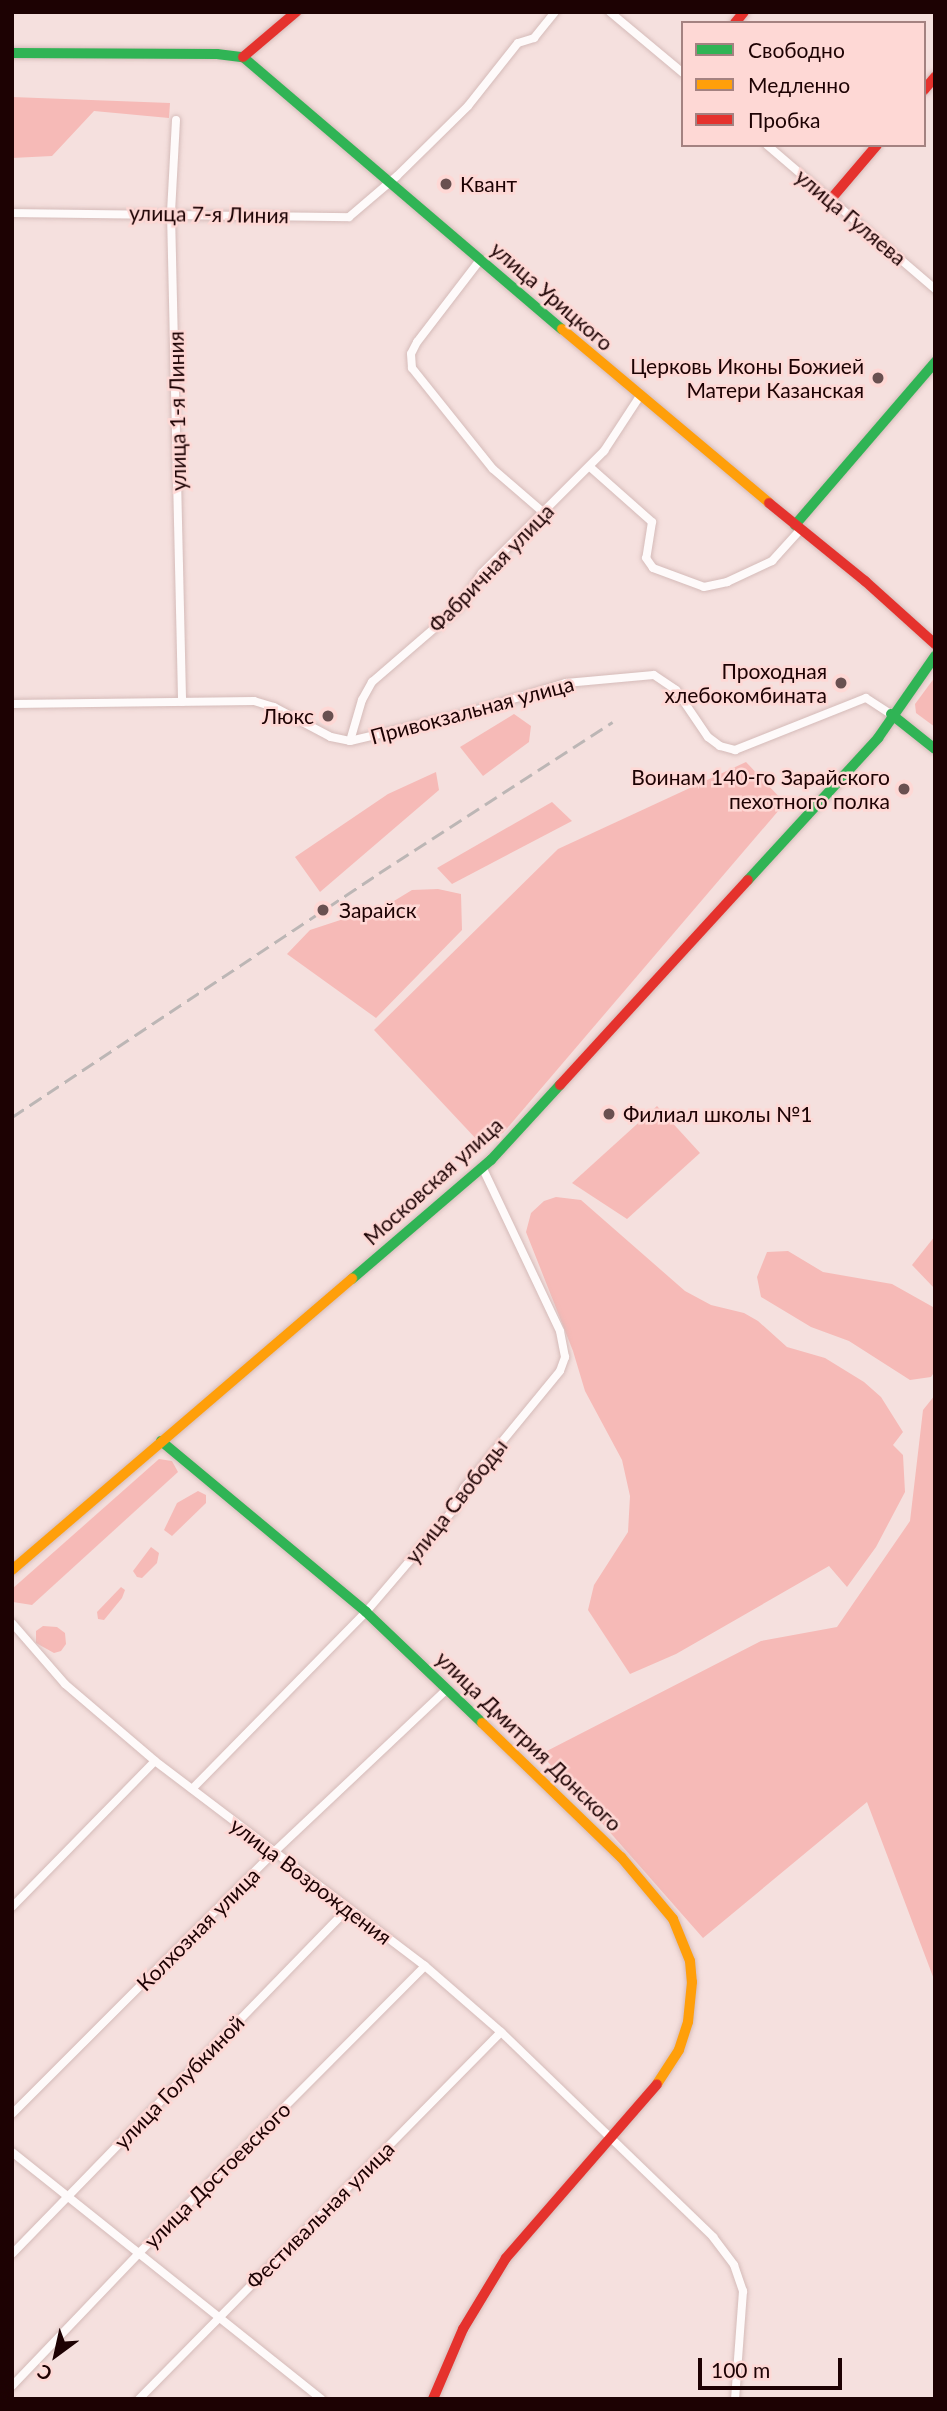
<!DOCTYPE html>
<meta charset="utf-8">
<style>
body{margin:0}
#map{position:relative;width:947px;height:2411px;overflow:hidden;background:#f5e0de;font-family:Lato,sans-serif}
div>[style]{position:absolute}
.green>*{inset:0;background:#f6bab7}
.roads{filter:drop-shadow(0 0 2px #d5bbb9) drop-shadow(0 0 2px #d5bbb9)}
.street>*{height:8px;margin:-4px;padding:0 4px;transform-origin:4px;border-radius:4px;background:#fefafa}
.fast>*{height:10px;margin:-5px;padding:0 5px;transform-origin:5px;border-radius:5px;background:#30b455}
.slow>*{height:10px;margin:-5px;padding:0 5px;transform-origin:5px;border-radius:5px;background:#ff9f0a}
.jam>*{height:10px;margin:-5px;padding:0 5px;transform-origin:5px;border-radius:5px;background:#e5322d}
.rail>*{height:2.5px;margin-top:-1.25px;transform-origin:0;background:repeating-linear-gradient(90deg,#bcb6b5 0 14px,transparent 0 21px)}
.dots>*{width:19px;height:19px;translate:-50% -50%;box-sizing:border-box;border:4px solid #fed8d5;border-radius:50%}
span{translate:-50% -50%;white-space:nowrap;text-align:center;line-height:1.15;-webkit-text-stroke:5px #fed8d5;paint-order:stroke}
.poi-label{font-size:21px;color:#1d0203}
.left{translate:0 -50%;text-align:left}
.right{translate:-100% -50%;text-align:right}
.street-label{font-size:21px;color:#1d0203}
.frame{position:absolute;inset:0;border:14px solid #1d0203;pointer-events:none}
.legend{position:absolute;left:681px;top:21px;width:245px;height:126px;box-sizing:border-box;background:#fed8d5;border:2px solid #a48281;margin:0;padding:9px 12px;list-style:none;font-size:21px;color:#1d0203}
.legend li{display:flex;align-items:center;gap:14px;height:35px}
.legend b{width:35px;border:2px solid #a48281}
.north{position:absolute;left:21px;top:2320px;width:70px;height:70px;-webkit-text-stroke:5px #fed8d5;paint-order:stroke;rotate:213deg;font-size:19px;font-weight:700;line-height:28px;text-align:center;color:#1d0203}
.north::after{content:'';display:block;margin:auto;width:24px;height:32px;background:#1d0203;clip-path:polygon(50% 0,100% 100%,50% 72%,0 100%)}
.scale{position:absolute;left:698px;top:2358px;width:144px;height:32px;box-sizing:border-box;border:4px solid #1d0203;border-top:0;padding-left:9px;font-size:21px;line-height:24px;white-space:nowrap;color:#1d0203;-webkit-text-stroke:5px #fed8d5;paint-order:stroke}
</style>
<div id="map">
<div class="green">
<i style="clip-path:polygon(12px 97px,170px 103px,169px 118px,94px 111px,52px 156px,12px 158px)"></i>
<i style="clip-path:polygon(935px 677px,935px 727px,916px 713px,915px 704px)"></i>
<i style="clip-path:polygon(514px 714px,531px 726px,529px 742px,483px 776px,460px 747px)"></i>
<i style="clip-path:polygon(746px 762px,785px 803px,503px 1133px,479px 1142px,374px 1030px,558px 849px)"></i>
<i style="clip-path:polygon(436px 772px,439px 790px,320px 892px,295px 857px,388px 794px)"></i>
<i style="clip-path:polygon(552px 802px,572px 821px,452px 884px,437px 868px)"></i>
<i style="clip-path:polygon(438px 889px,461px 894px,462px 930px,376px 1018px,287px 954px,310px 930px,389px 904px,412px 890px)"></i>
<i style="clip-path:polygon(657px 1106px,700px 1153px,627px 1219px,572px 1183px)"></i>
<i style="clip-path:polygon(556px 1197px,581px 1200px,685px 1291px,711px 1305px,744px 1313px,758px 1321px,787px 1347px,825px 1358px,864px 1382px,881px 1397px,903px 1432px,893px 1445px,903px 1455px,905px 1492px,876px 1547px,847px 1587px,829px 1566px,676px 1654px,630px 1674px,588px 1610px,594px 1585px,628px 1532px,630px 1496px,622px 1460px,585px 1391px,573px 1351px,526px 1232px,531px 1213px,544px 1201px)"></i>
<i style="clip-path:polygon(935px 1236px,935px 1289px,912px 1265px)"></i>
<i style="clip-path:polygon(788px 1251px,823px 1272px,892px 1284px,933px 1307px,935px 1371px,931px 1377px,910px 1380px,849px 1341px,811px 1327px,761px 1297px,757px 1277px,767px 1252px)"></i>
<i style="clip-path:polygon(935px 1395px,935px 1982px,867px 1802px,703px 1938px,541px 1754px,761px 1641px,837px 1627px,910px 1521px,923px 1410px)"></i>
<i style="clip-path:polygon(159px 1459px,172px 1461px,178px 1472px,32px 1605px,13px 1602px,12px 1589px)"></i>
<i style="clip-path:polygon(198px 1491px,206px 1495px,206px 1503px,172px 1536px,164px 1530px,177px 1503px)"></i>
<i style="clip-path:polygon(151px 1547px,159px 1553px,157px 1563px,142px 1578px,137px 1577px,133px 1571px)"></i>
<i style="clip-path:polygon(121px 1587px,125px 1590px,122px 1598px,104px 1620px,98px 1619px,97px 1612px)"></i>
<i style="clip-path:polygon(43px 1626px,57px 1627px,65px 1633px,66px 1644px,61px 1651px,54px 1653px,36px 1643px,36px 1631px)"></i>
</div>
<div class="roads">
<div class="street">
<i style="left:610px;top:12px;width:95px;rotate:39.9deg"></i>
<i style="left:176px;top:120px;width:93px;rotate:93.1deg"></i>
<i style="left:171px;top:213px;width:489px;rotate:88.7deg"></i>
<i style="left:767px;top:145px;width:221px;rotate:40.6deg"></i>
<i style="left:12px;top:213px;width:337px;rotate:0.7deg"></i>
<i style="left:349px;top:217px;width:63px;rotate:-40.5deg"></i>
<i style="left:397px;top:176px;width:100px;rotate:-44.6deg"></i>
<i style="left:468px;top:106px;width:80px;rotate:-51.6deg"></i>
<i style="left:518px;top:43px;width:17px;rotate:-17deg"></i>
<i style="left:534px;top:38px;width:33px;rotate:-51deg"></i>
<i style="left:480px;top:260px;width:103px;rotate:127.5deg"></i>
<i style="left:417px;top:342px;width:13px;rotate:117deg"></i>
<i style="left:411px;top:354px;width:14px;rotate:86deg"></i>
<i style="left:412px;top:368px;width:129px;rotate:51.3deg"></i>
<i style="left:493px;top:469px;width:67px;rotate:40.8deg"></i>
<i style="left:590px;top:467px;width:83px;rotate:41.6deg"></i>
<i style="left:652px;top:522px;width:36px;rotate:99deg"></i>
<i style="left:646px;top:558px;width:12px;rotate:55deg"></i>
<i style="left:653px;top:568px;width:54px;rotate:20.4deg"></i>
<i style="left:704px;top:587px;width:24px;rotate:-12deg"></i>
<i style="left:727px;top:582px;width:50px;rotate:-25deg"></i>
<i style="left:772px;top:561px;width:42px;rotate:-47.9deg"></i>
<i style="left:12px;top:704px;width:242px;rotate:-0.7deg"></i>
<i style="left:254px;top:701px;width:21px;rotate:17deg"></i>
<i style="left:274px;top:707px;width:64px;rotate:27.8deg"></i>
<i style="left:331px;top:737px;width:19px;rotate:12deg"></i>
<i style="left:350px;top:741px;width:113px;rotate:-13.3deg"></i>
<i style="left:460px;top:715px;width:111px;rotate:-16.8deg"></i>
<i style="left:566px;top:683px;width:88px;rotate:-5.2deg"></i>
<i style="left:654px;top:675px;width:27px;rotate:34deg"></i>
<i style="left:676px;top:690px;width:57px;rotate:55.8deg"></i>
<i style="left:708px;top:737px;width:15px;rotate:37deg"></i>
<i style="left:720px;top:746px;width:16px;rotate:15deg"></i>
<i style="left:735px;top:750px;width:141px;rotate:-21.7deg"></i>
<i style="left:866px;top:698px;width:30px;rotate:33deg"></i>
<i style="left:350px;top:741px;width:43px;rotate:-73.7deg"></i>
<i style="left:362px;top:700px;width:21px;rotate:-61deg"></i>
<i style="left:372px;top:682px;width:115px;rotate:-40.8deg"></i>
<i style="left:459px;top:607px;width:41px;rotate:-55.9deg"></i>
<i style="left:482px;top:573px;width:173px;rotate:-45deg"></i>
<i style="left:604px;top:451px;width:66px;rotate:-56.8deg"></i>
<i style="left:12px;top:1623px;width:81px;rotate:49deg"></i>
<i style="left:65px;top:1684px;width:118px;rotate:40.5deg"></i>
<i style="left:155px;top:1761px;width:339px;rotate:37.2deg"></i>
<i style="left:425px;top:1966px;width:101px;rotate:41deg"></i>
<i style="left:501px;top:2032px;width:295px;rotate:44deg"></i>
<i style="left:713px;top:2237px;width:35px;rotate:53deg"></i>
<i style="left:734px;top:2265px;width:28px;rotate:71deg"></i>
<i style="left:743px;top:2291px;width:108px;rotate:94.2deg"></i>
<i style="left:192px;top:1789px;width:248px;rotate:-45.5deg"></i>
<i style="left:366px;top:1612px;width:135px;rotate:-49.5deg"></i>
<i style="left:454px;top:1509px;width:23px;rotate:-65deg"></i>
<i style="left:464px;top:1488px;width:151px;rotate:-50.6deg"></i>
<i style="left:560px;top:1371px;width:15px;rotate:-70deg"></i>
<i style="left:565px;top:1357px;width:26px;rotate:-101deg"></i>
<i style="left:560px;top:1331px;width:182px;rotate:-115.4deg"></i>
<i style="left:12px;top:1907px;width:204px;rotate:-45.6deg"></i>
<i style="left:12px;top:2114px;width:369px;rotate:-45deg"></i>
<i style="left:273px;top:1853px;width:239px;rotate:-43.3deg"></i>
<i style="left:12px;top:2152px;width:396px;rotate:38.6deg"></i>
<i style="left:12px;top:2254px;width:480px;rotate:-45.8deg"></i>
<i style="left:12px;top:2386px;width:181px;rotate:-46.3deg"></i>
<i style="left:137px;top:2255px;width:408px;rotate:-45.1deg"></i>
<i style="left:139px;top:2399px;width:515px;rotate:-45.39deg"></i>
</div>
<div class="fast">
<i style="left:12px;top:53px;width:205px;rotate:0.3deg"></i>
<i style="left:217px;top:54px;width:26px;rotate:7deg"></i>
<i style="left:243px;top:57px;width:419px;rotate:40.5deg"></i>
<i style="left:795px;top:525px;width:215px;rotate:-49.3deg"></i>
<i style="left:891px;top:714px;width:56px;rotate:38.5deg"></i>
<i style="left:748px;top:880px;width:193px;rotate:-47.5deg"></i>
<i style="left:878px;top:738px;width:100px;rotate:-55.2deg"></i>
<i style="left:352px;top:1279px;width:183px;rotate:-40.6deg"></i>
<i style="left:491px;top:1160px;width:102px;rotate:-47.4deg"></i>
<i style="left:161px;top:1441px;width:267px;rotate:39.8deg"></i>
<i style="left:366px;top:1612px;width:161px;rotate:43.7deg"></i>
</div>
<div class="slow">
<i style="left:562px;top:329px;width:270px;rotate:40deg"></i>
<i style="left:12px;top:1570px;width:448px;rotate:-40.6deg"></i>
<i style="left:482px;top:1723px;width:193px;rotate:44deg"></i>
<i style="left:621px;top:1857px;width:81px;rotate:50deg"></i>
<i style="left:673px;top:1919px;width:45px;rotate:68deg"></i>
<i style="left:690px;top:1961px;width:21px;rotate:85deg"></i>
<i style="left:692px;top:1982px;width:40px;rotate:95.7deg"></i>
<i style="left:688px;top:2022px;width:29px;rotate:108deg"></i>
<i style="left:679px;top:2050px;width:40px;rotate:122.9deg"></i>
</div>
<div class="jam">
<i style="left:735px;top:23px;width:14px;rotate:-51deg"></i>
<i style="left:243px;top:57px;width:70px;rotate:-40.3deg"></i>
<i style="left:924px;top:90px;width:17px;rotate:-50deg"></i>
<i style="left:831px;top:199px;width:71px;rotate:-49.6deg"></i>
<i style="left:769px;top:503px;width:124px;rotate:39.1deg"></i>
<i style="left:865px;top:581px;width:94px;rotate:42deg"></i>
<i style="left:560px;top:1085px;width:278px;rotate:-47.5deg"></i>
<i style="left:433px;top:2399px;width:76px;rotate:-66.8deg"></i>
<i style="left:463px;top:2329px;width:83px;rotate:-58.8deg"></i>
<i style="left:506px;top:2258px;width:230px;rotate:-49deg"></i>
</div>
</div>
<div class="rail">
<i style="left:12px;top:1117px;width:441px;rotate:-33.6deg"></i>
<i style="left:379px;top:873px;width:278px;rotate:-32.9deg"></i>
</div>
<div class="dots">
<i style="left:446px;top:184px;background:#695050"></i>
<i style="left:878px;top:378px;background:#695050"></i>
<i style="left:841px;top:683px;background:#695050"></i>
<i style="left:328px;top:716px;background:#695050"></i>
<i style="left:904px;top:789px;background:#695050"></i>
<i style="left:323px;top:910px;background:#695050"></i>
<i style="left:609px;top:1114px;background:#695050"></i>
</div>
<div class="poi-label">
<span class="left" style="left:460px;top:184px">Квант</span>
<span class="right" style="left:864px;top:378px">Церковь Иконы Божией<br>Матери Казанская</span>
<span class="right" style="left:827px;top:683px">Проходная<br>хлебокомбината</span>
<span class="right" style="left:314px;top:716px">Люкс</span>
<span class="right" style="left:890px;top:789px">Воинам 140-го Зарайского<br>пехотного полка</span>
<span class="left" style="left:339px;top:910px">Зарайск</span>
<span class="left" style="left:623px;top:1114px">Филиал школы №1</span>
</div>
<div class="street-label">
<span style="left:209px;top:214px;rotate:1deg">улица 7-я Линия</span>
<span style="left:851px;top:217px;rotate:40deg">улица Гуляева</span>
<span style="left:552px;top:296px;rotate:41deg">улица Урицкого</span>
<span style="left:177px;top:411px;rotate:-91deg">улица 1-я Линия</span>
<span style="left:491px;top:568px;rotate:-46deg">Фабричная улица</span>
<span style="left:472px;top:710px;rotate:-15deg">Привокзальная улица</span>
<span style="left:433px;top:1181px;rotate:-42deg">Московская улица</span>
<span style="left:456px;top:1501px;rotate:-52deg">улица Свободы</span>
<span style="left:529px;top:1741px;rotate:44deg">улица Дмитрия Донского</span>
<span style="left:311px;top:1881px;rotate:37deg">улица Возрождения</span>
<span style="left:198px;top:1929px;rotate:-45deg">Колхозная улица</span>
<span style="left:179px;top:2082px;rotate:-46deg">улица Голубкиной</span>
<span style="left:217px;top:2175px;rotate:-45deg">улица Достоевского</span>
<span style="left:320px;top:2215px;rotate:-45deg">Фестивальная улица</span>
</div>
<div class="frame"></div>
<ul class="legend">
<li><b style="height:9px;background:#30b455"></b>Свободно</li>
<li><b style="height:9px;background:#ff9f0a"></b>Медленно</li>
<li><b style="height:9px;background:#e5322d"></b>Пробка</li>
</ul>
<div class="north">С</div>
<div class="scale">100 m</div>
</div>
